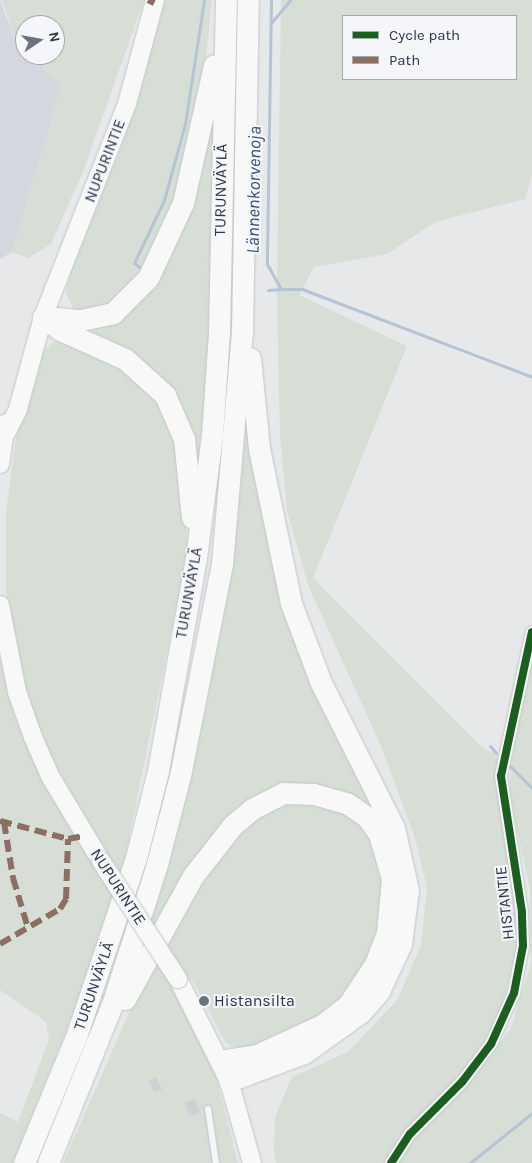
<!DOCTYPE html>
<meta charset="utf-8">
<style>
body{margin:0}
#map{position:relative;width:532px;height:1163px;overflow:hidden;background:#e6e8ea;font-family:Karla,sans-serif}
div>[style]{position:absolute}
.built>*{inset:0;background:#d4d7dd}
.green>*{inset:0;background:#d6ded6}
.stream>*{height:3px;margin:-1.5px;padding:0 1.5px;transform-origin:1.5px;border-radius:1.5px;background:#b4c4d5}
.building>*{inset:0;background:#ced0d3;transform-origin:0 0}
.roads{filter:drop-shadow(0 0 1px #c4c6c8) drop-shadow(0 0 1px #c4c6c8)}
.service>*{height:6px;margin:-3px;padding:0 3px;transform-origin:3px;border-radius:3px;background:#f5f6f7}
.minor>*{height:12px;margin:-6px;padding:0 6px;transform-origin:6px;border-radius:6px;background:#f5f6f7}
.secondary>*{height:18px;margin:-9px;padding:0 9px;transform-origin:9px;border-radius:9px;background:#f8f8f8}
.motorway>*{height:21px;margin:-10.5px;padding:0 10.5px;transform-origin:10.5px;border-radius:10.5px;background:#f8f8f8}
.bridges{filter:drop-shadow(0 0 1px #c4c6c8) drop-shadow(0 0 1px #c4c6c8)}
.secondary-bridge>*{height:18px;margin:-9px;padding:0 9px;transform-origin:9px;border-radius:9px;background:#f8f8f8}
.quiet>*{height:6px;margin-top:-3px;transform-origin:0;background:repeating-linear-gradient(90deg,#8d6e63 0 12px,transparent 0 18px)}
.cycleway>*{height:8px;margin:-4px;padding:0 4px;transform-origin:4px;border-radius:4px;background:#1b5e20}
.dots>*{width:14px;height:14px;translate:-50% -50%;box-sizing:border-box;border:2px solid #f4f6f9;border-radius:50%}
span{translate:-50% -50%;white-space:nowrap;text-align:center;line-height:1.15;-webkit-text-stroke:4px #f4f6f9;paint-order:stroke}
.street-label{font-size:16px;color:#2b3445}
.poi-label{font-size:16px;color:#2b3445}
.left{translate:0 -50%;text-align:left}
.water-label{font-size:18px;color:#34527a;font-style:italic}
.legend{position:absolute;left:342px;top:15px;width:175px;height:65px;box-sizing:border-box;background:#f4f6f9;border:1px solid #a4a8b1;margin:0;padding:6px 9px;list-style:none;font-size:15px;color:#2b3445}
.legend li{display:flex;align-items:center;gap:10px;height:25px}
.legend b{width:25px;border:1px solid #a4a8b1}
.north{position:absolute;left:15px;top:15px;width:50px;height:50px;box-sizing:border-box;background:#f4f6f9;border:1px solid #a4a8b1;border-radius:50%;rotate:78deg;font-size:14px;font-weight:700;line-height:20px;text-align:center;color:#2b3445}
.north::after{content:'';display:block;margin:auto;width:18px;height:22px;background:#6c737f;clip-path:polygon(50% 0,100% 100%,50% 72%,0 100%)}
</style>
<div id="map">
<div class="built">
<i style="clip-path:polygon(0 0,17px 46px,62px 85px,12px 252px,0 259px)"></i>
</div>
<div class="green">
<i style="clip-path:polygon(2px 0,144px 0,84px 169px,51px 244px,28px 258px,12px 252px,62px 85px,27px 55px,55px 55px,55px 25px,25px 25px,25px 53px,17px 46px)"></i>
<i style="clip-path:polygon(163px 0,212px 0,201px 102px,163px 238px,121px 300px,91px 313px,74px 309px,66px 294px,69px 276px,127px 131px)"></i>
<i style="clip-path:polygon(evenodd,281px 0,532px 0,532px 175px,525px 199px,435px 222px,387px 254px,314px 267px,299px 295px,407px 346px,313px 578px,485px 750px,498px 754px,497px 779px,516px 904px,518px 945px,498px 1021px,460px 1075px,400px 1136px,384px 1163px,276px 1163px,274px 1152px,275px 1117px,292px 1077px,348px 1052px,398px 999px,421px 945px,427px 887px,415px 838px,381px 746px,308px 585px,287px 510px,280px 435px,277px 295px,281px 0,343px 16px,516px 16px,516px 79px,343px 79px,343px 16px)"></i>
<i style="clip-path:polygon(214px 105px,210px 341px,198px 472px,177px 402px,61px 324px,137px 300px)"></i>
<i style="clip-path:polygon(53px 342px,67px 342px,134px 370px,171px 417px,187px 494px,187px 554px,121px 877px,48px 753px,20px 670px,6px 592px,6px 512px,17px 431px,37px 358px)"></i>
<i style="clip-path:polygon(248px 399px,268px 526px,386px 821px,402px 917px,315px 1035px,396px 920px,368px 811px,267px 796px,137px 961px,167px 865px,206px 707px,237px 525px)"></i>
<i style="clip-path:polygon(532px 653px,532px 1163px,398px 1163px,409px 1143px,467px 1086px,511px 1028px,531px 963px,530px 889px,509px 795px,515px 723px)"></i>
<i style="clip-path:polygon(0 657px,14px 715px,53px 794px,114px 895px,82px 992px,13px 1163px,0 1163px,0 1113px,18px 1122px,49px 1039px,46px 1022px,0 990px)"></i>
<i style="clip-path:polygon(312px 797px,364px 822px,389px 902px,370px 966px,334px 1010px,241px 1051px,225px 1042px,196px 986px,162px 940px,195px 881px,257px 811px)"></i>
<i style="clip-path:polygon(154px 956px,184px 1001px,213px 1064px,238px 1163px,63px 1163px)"></i>
</div>
<div class="stream">
<i style="left:271px;top:0;width:264px;rotate:90.9deg"></i>
<i style="left:267px;top:264px;width:29px;rotate:61deg"></i>
<i style="left:281px;top:289px;width:21px"></i>
<i style="left:302px;top:289px;width:246px;rotate:20.9deg"></i>
<i style="left:271px;top:23px;width:30px;rotate:-50deg"></i>
<i style="left:144px;top:270px;width:12px;rotate:-145deg"></i>
<i style="left:134px;top:263px;width:70px;rotate:-64.5deg"></i>
<i style="left:164px;top:200px;width:79px;rotate:-74.6deg"></i>
<i style="left:185px;top:124px;width:125px;rotate:-81.3deg"></i>
<i style="left:268px;top:290px;width:13px;rotate:-4deg"></i>
<i style="left:490px;top:746px;width:9px;rotate:49deg"></i>
<i style="left:510px;top:766px;width:31px;rotate:45deg"></i>
<i style="left:470px;top:1163px;width:80px;rotate:-38.9deg"></i>
</div>
<div class="building">
<i style="clip-path:polygon(156px 1077px,162px 1090px,154px 1092px,149px 1081px)"></i>
<i style="left:195px;top:1099px;width:14px;height:11px;rotate:69deg"></i>
</div>
<div class="roads">
<div class="service">
<i style="left:208px;top:1109px;width:55px;rotate:81.6deg"></i>
</div>
<div class="minor">
<i style="left:391px;top:1163px;width:35px;rotate:-57deg"></i>
<i style="left:410px;top:1134px;width:74px;rotate:-45deg"></i>
<i style="left:462px;top:1082px;width:48px;rotate:-52.7deg"></i>
<i style="left:491px;top:1044px;width:56px;rotate:-65.7deg"></i>
<i style="left:514px;top:993px;width:48px;rotate:-79.2deg"></i>
<i style="left:523px;top:946px;width:34px;rotate:-92deg"></i>
<i style="left:522px;top:912px;width:138px;rotate:-98.8deg"></i>
<i style="left:501px;top:776px;width:147px;rotate:-77.9deg"></i>
</div>
<div class="secondary">
<i style="left:6px;top:433px;width:27px;rotate:-63deg"></i>
<i style="left:18px;top:409px;width:95px;rotate:-74.8deg"></i>
<i style="left:43px;top:317px;width:229px;rotate:-68.5deg"></i>
<i style="left:127px;top:104px;width:108px;rotate:-74.9deg"></i>
<i style="left:0;top:464px;width:41px;rotate:-81.7deg"></i>
<i style="left:0;top:605px;width:89px;rotate:78.9deg"></i>
<i style="left:17px;top:692px;width:48px;rotate:70.4deg"></i>
<i style="left:33px;top:737px;width:43px;rotate:66.4deg"></i>
<i style="left:50px;top:776px;width:99px;rotate:59deg"></i>
<i style="left:178px;top:979px;width:114px;rotate:63.4deg"></i>
<i style="left:229px;top:1081px;width:85px;rotate:74.3deg"></i>
</div>
<div class="motorway">
<i style="left:43px;top:317px;width:38px;rotate:5deg"></i>
<i style="left:81px;top:320px;width:33px;rotate:-12deg"></i>
<i style="left:113px;top:313px;width:49px;rotate:-45deg"></i>
<i style="left:148px;top:278px;width:83px;rotate:-65deg"></i>
<i style="left:183px;top:203px;width:141px;rotate:-77.3deg"></i>
<i style="left:43px;top:317px;width:21px;rotate:37deg"></i>
<i style="left:60px;top:330px;width:71px;rotate:24deg"></i>
<i style="left:125px;top:359px;width:54px;rotate:42deg"></i>
<i style="left:165px;top:395px;width:48px;rotate:66.6deg"></i>
<i style="left:184px;top:439px;width:79px;rotate:84.2deg"></i>
<i style="left:125px;top:999px;width:141px;rotate:-61.1deg"></i>
<i style="left:193px;top:876px;width:65px;rotate:-51.9deg"></i>
<i style="left:233px;top:825px;width:25px;rotate:-40deg"></i>
<i style="left:252px;top:809px;width:36px;rotate:-27deg"></i>
<i style="left:284px;top:793px;width:30px;rotate:2deg"></i>
<i style="left:314px;top:794px;width:35px;rotate:16deg"></i>
<i style="left:348px;top:804px;width:23px;rotate:34deg"></i>
<i style="left:367px;top:817px;width:21px;rotate:55deg"></i>
<i style="left:379px;top:834px;width:47px;rotate:73.9deg"></i>
<i style="left:392px;top:879px;width:54px;rotate:95.3deg"></i>
<i style="left:387px;top:933px;width:33px;rotate:111deg"></i>
<i style="left:375px;top:964px;width:49px;rotate:123.4deg"></i>
<i style="left:348px;top:1005px;width:31px;rotate:142deg"></i>
<i style="left:324px;top:1024px;width:74px;rotate:155.2deg"></i>
<i style="left:257px;top:1055px;width:36px;rotate:171deg"></i>
<i style="left:229px;top:1081px;width:80px;rotate:-20.5deg"></i>
<i style="left:304px;top:1053px;width:70px;rotate:-35.7deg"></i>
<i style="left:361px;top:1012px;width:28px;rotate:-49deg"></i>
<i style="left:379px;top:991px;width:52px;rotate:-64.9deg"></i>
<i style="left:401px;top:944px;width:54px;rotate:-82.6deg"></i>
<i style="left:408px;top:890px;width:64px;rotate:-102.7deg"></i>
<i style="left:394px;top:828px;width:162px;rotate:-116.7deg"></i>
<i style="left:321px;top:683px;width:85px;rotate:-110.6deg"></i>
<i style="left:291px;top:603px;width:158px;rotate:-101.7deg"></i>
<i style="left:259px;top:448px;width:90px;rotate:-95.7deg"></i>
<i style="left:24px;top:1163px;width:136px;rotate:-67.6deg"></i>
<i style="left:76px;top:1037px;width:189px;rotate:-71.5deg"></i>
<i style="left:136px;top:858px;width:90px;rotate:-75.8deg"></i>
<i style="left:158px;top:771px;width:216px;rotate:-79.9deg"></i>
<i style="left:196px;top:558px;width:124px;rotate:-82.6deg"></i>
<i style="left:212px;top:435px;width:102px;rotate:-86.1deg"></i>
<i style="left:219px;top:333px;width:333px;rotate:-88.8deg"></i>
<i style="left:48px;top:1163px;width:174px;rotate:-68deg"></i>
<i style="left:113px;top:1002px;width:145px;rotate:-72.3deg"></i>
<i style="left:157px;top:864px;width:91px;rotate:-75.4deg"></i>
<i style="left:180px;top:776px;width:216px;rotate:-78.8deg"></i>
<i style="left:222px;top:564px;width:233px;rotate:-85.1deg"></i>
<i style="left:242px;top:332px;width:332px;rotate:-89deg"></i>
</div>
</div>
<div class="bridges">
<div class="secondary-bridge">
<i style="left:101px;top:861px;width:141px;rotate:56.9deg"></i>
</div>
</div>
<div class="quiet">
<i style="left:148px;top:0;width:7px;rotate:27deg"></i>
<i style="left:0;top:821px;width:70px;rotate:14.8deg"></i>
<i style="left:68px;top:839px;width:16px;rotate:-11deg"></i>
<i style="left:4px;top:822px;width:57px;rotate:80.9deg"></i>
<i style="left:13px;top:878px;width:52px;rotate:73.3deg"></i>
<i style="left:0;top:944px;width:69px;rotate:-30.3deg"></i>
<i style="left:60px;top:909px;width:12px;rotate:-59deg"></i>
<i style="left:66px;top:899px;width:60px;rotate:-88.1deg"></i>
</div>
<div class="cycleway">
<i style="left:391px;top:1163px;width:35px;rotate:-57deg"></i>
<i style="left:410px;top:1134px;width:74px;rotate:-45deg"></i>
<i style="left:462px;top:1082px;width:48px;rotate:-52.7deg"></i>
<i style="left:491px;top:1044px;width:56px;rotate:-65.7deg"></i>
<i style="left:514px;top:993px;width:48px;rotate:-79.2deg"></i>
<i style="left:523px;top:946px;width:34px;rotate:-92deg"></i>
<i style="left:522px;top:912px;width:138px;rotate:-98.8deg"></i>
<i style="left:501px;top:776px;width:147px;rotate:-77.9deg"></i>
</div>
<div class="dots">
<i style="left:204px;top:1001px;background:#6c737f"></i>
</div>
<div class="street-label">
<span style="left:105px;top:161px;rotate:-69deg">NUPURINTIE</span>
<span style="left:221px;top:190px;rotate:-89deg">TURUNVÄYLÄ</span>
<span style="left:189px;top:593px;rotate:-80deg">TURUNVÄYLÄ</span>
<span style="left:118px;top:887px;rotate:57deg">NUPURINTIE</span>
<span style="left:505px;top:903px;rotate:-96deg">HISTANTIE</span>
<span style="left:94px;top:986px;rotate:-71deg">TURUNVÄYLÄ</span>
</div>
<div class="poi-label">
<span class="left" style="left:214px;top:1001px">Histansilta</span>
</div>
<div class="water-label">
<span style="left:254px;top:190px;rotate:-89deg">Lännenkorvenoja</span>
</div>
<ul class="legend">
<li><b style="height:6px;background:#1b5e20"></b>Cycle path</li>
<li><b style="height:6px;background:#8d6e63"></b>Path</li>
</ul>
<div class="north">N</div>
</div>
